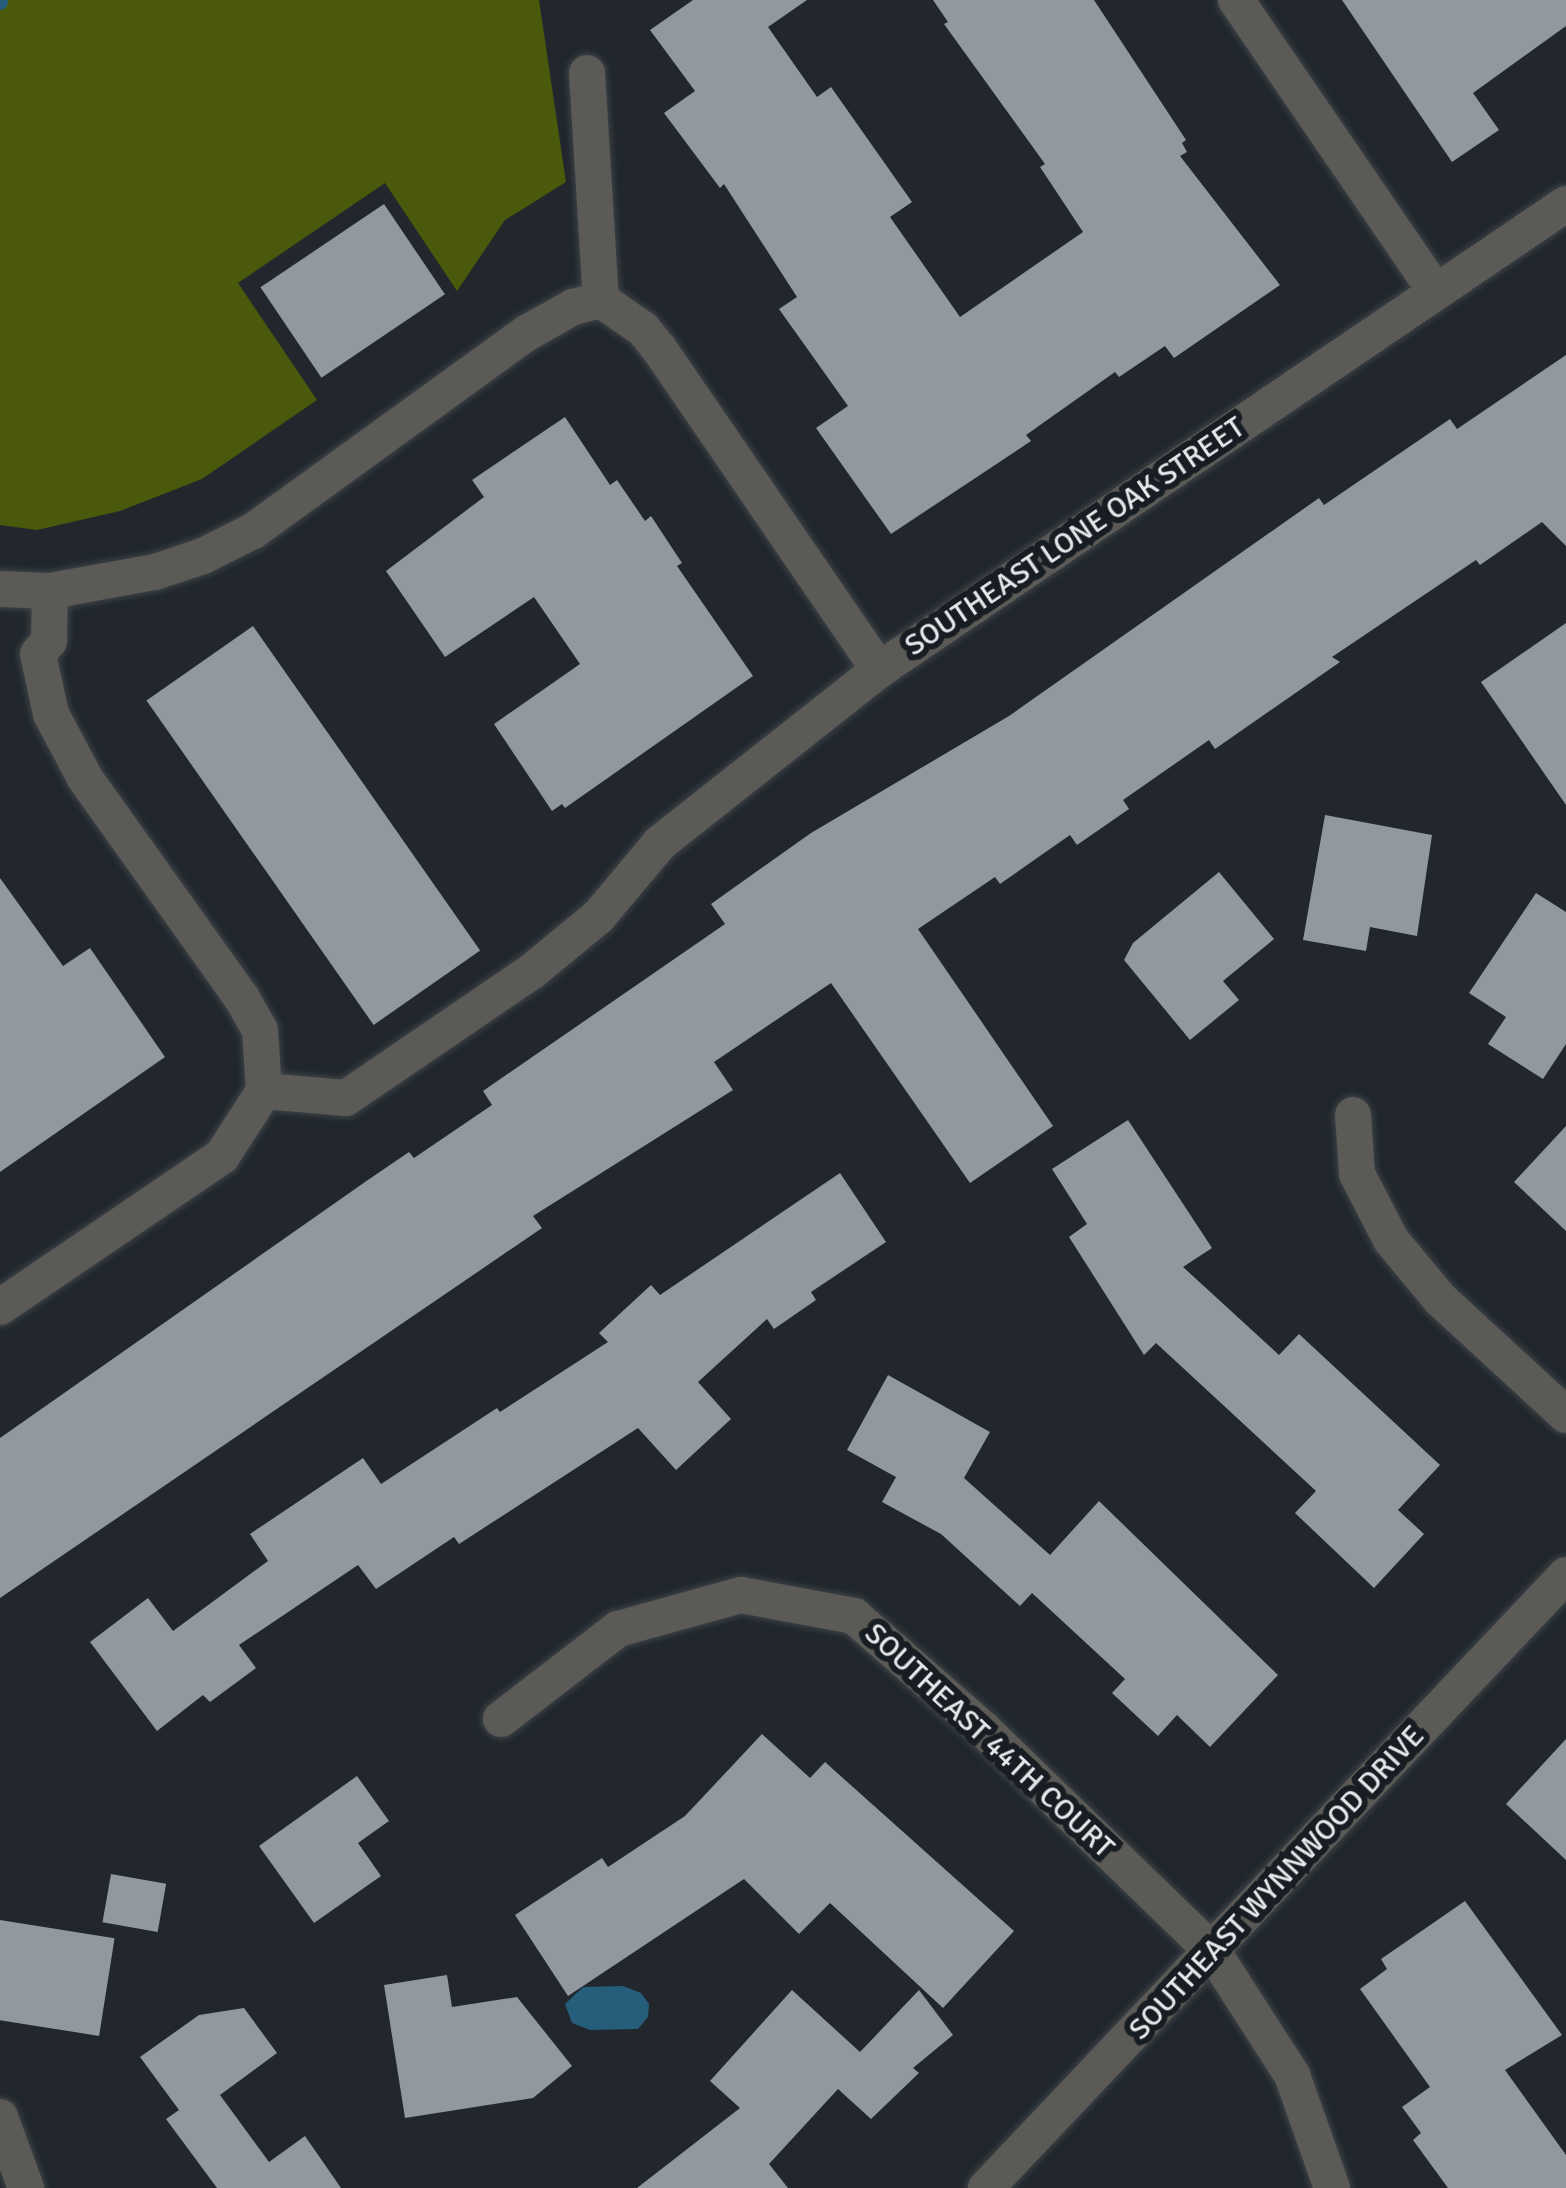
<!DOCTYPE html>
<style>
body{margin:0}
#map{position:relative;width:1566px;height:2188px;overflow:hidden;background:#21272c;font-family:Signika,sans-serif}
div>[style]{position:absolute}
.forest>*{inset:0;background:#4a590b}
.water>*{inset:0;background:#265d7a}
.stream>*{height:16px;margin:-8px;padding:0 8px;transform-origin:8px;border-radius:8px;background:#265d7a}
.building>*{inset:0;background:#91989f;transform-origin:0 0}
.roads{filter:drop-shadow(0 0 3px #3c4247) drop-shadow(0 0 3px #3c4247)}
.minor>*{height:36px;margin:-18px;padding:0 18px;transform-origin:18px;border-radius:18px;background:#5b5a56}
span{translate:-50% -50%;white-space:nowrap;text-align:center;line-height:1.15;-webkit-text-stroke:12px #171d22;paint-order:stroke}
.street-label{font-size:30px;color:#e4e8eb}
</style>
<div id="map">
<div class="forest">
<i style="clip-path:polygon(0 0,539px 0,566px 182px,505px 220px,457px 291px,385px 183px,238px 283px,317px 400px,202px 479px,120px 511px,37px 530px,0 525px)"></i>
</div>
<div class="water">
<i style="clip-path:polygon(623px 1986px,641px 1993px,649px 2004px,648px 2017px,638px 2029px,590px 2030px,572px 2023px,565px 2004px,583px 1987px)"></i>
</div>
<div class="stream">
<i style="left:0;top:2px;width:2px;rotate:-90deg"></i>
</div>
<div class="building">
<i style="clip-path:polygon(693px 0,807px 0,768px 27px,817px 97px,831px 87px,912px 202px,890px 217px,960px 317px,1083px 232px,1040px 167px,1045px 164px,944px 24px,948px 22px,933px 0,1094px 0,1186px 140px,1182px 143px,1187px 152px,1180px 156px,1280px 285px,1174px 358px,1165px 346px,1119px 377px,1115px 372px,1026px 435px,1031px 441px,891px 534px,816px 428px,848px 406px,779px 309px,797px 297px,724px 184px,720px 188px,664px 113px,695px 91px,650px 30px)"></i>
<i style="clip-path:polygon(1342px 0,1566px 0,1566px 26px,1473px 93px,1499px 130px,1452px 162px)"></i>
<i style="left:384px;top:204px;width:109px;height:149px;rotate:56deg"></i>
<i style="clip-path:polygon(1566px 355px,1566px 546px,1542px 522px,1480px 565px,1476px 560px,1332px 657px,1340px 662px,1215px 749px,1209px 740px,1123px 800px,1129px 809px,1077px 845px,1070px 835px,1000px 884px,995px 877px,918px 929px,1053px 1126px,970px 1183px,831px 983px,714px 1062px,733px 1090px,533px 1216px,542px 1228px,0 1598px,0 1438px,365px 1182px,409px 1152px,414px 1158px,492px 1105px,483px 1091px,725px 924px,711px 904px,811px 833px,1009px 716px,1319px 498px,1324px 505px,1450px 419px,1457px 429px)"></i>
<i style="clip-path:polygon(565px 417px,610px 485px,617px 480px,645px 521px,651px 516px,682px 563px,677px 566px,753px 676px,565px 808px,562px 804px,552px 811px,494px 724px,580px 664px,534px 597px,445px 657px,386px 571px,484px 497px,472px 480px)"></i>
<i style="clip-path:polygon(1566px 623px,1566px 805px,1481px 682px)"></i>
<i style="left:253px;top:626px;width:396px;height:130px;rotate:55deg"></i>
<i style="clip-path:polygon(1325px 815px,1432px 835px,1417px 936px,1370px 927px,1366px 951px,1303px 940px)"></i>
<i style="clip-path:polygon(1219px 872px,1274px 939px,1223px 981px,1239px 1000px,1190px 1040px,1124px 960px,1133px 943px)"></i>
<i style="clip-path:polygon(0 878px,63px 966px,90px 948px,165px 1057px,0 1172px)"></i>
<i style="clip-path:polygon(1536px 893px,1566px 912px,1566px 1044px,1543px 1079px,1488px 1044px,1506px 1017px,1469px 993px)"></i>
<i style="clip-path:polygon(1128px 1120px,1212px 1248px,1183px 1267px,1279px 1355px,1299px 1334px,1440px 1465px,1398px 1510px,1424px 1534px,1374px 1588px,1295px 1513px,1316px 1491px,1156px 1343px,1144px 1355px,1069px 1237px,1087px 1224px,1052px 1169px)"></i>
<i style="clip-path:polygon(1566px 1126px,1566px 1231px,1514px 1182px)"></i>
<i style="clip-path:polygon(840px 1173px,886px 1242px,811px 1292px,816px 1300px,774px 1329px,767px 1319px,698px 1382px,731px 1419px,676px 1470px,638px 1428px,459px 1544px,454px 1537px,376px 1589px,358px 1565px,239px 1645px,256px 1668px,210px 1702px,203px 1695px,157px 1731px,90px 1642px,148px 1598px,173px 1631px,268px 1561px,250px 1534px,363px 1458px,381px 1484px,497px 1408px,500px 1412px,608px 1342px,599px 1333px,651px 1285px,660px 1295px)"></i>
<i style="clip-path:polygon(888px 1375px,990px 1432px,964px 1478px,1050px 1555px,1099px 1501px,1278px 1675px,1210px 1747px,1177px 1715px,1158px 1736px,1112px 1693px,1125px 1679px,1032px 1593px,1020px 1606px,941px 1534px,882px 1502px,896px 1477px,847px 1450px)"></i>
<i style="clip-path:polygon(762px 1734px,810px 1778px,825px 1762px,1014px 1931px,943px 2008px,830px 1903px,799px 1934px,744px 1879px,568px 1996px,515px 1915px,602px 1858px,608px 1867px,685px 1816px)"></i>
<i style="clip-path:polygon(1566px 1739px,1566px 1860px,1506px 1804px)"></i>
<i style="clip-path:polygon(357px 1776px,389px 1821px,358px 1843px,381px 1876px,314px 1923px,259px 1846px)"></i>
<i style="left:111px;top:1874px;width:56px;height:49px;rotate:10deg"></i>
<i style="clip-path:polygon(1465px 1901px,1562px 2035px,1505px 2070px,1566px 2155px,1566px 2188px,1448px 2188px,1413px 2140px,1421px 2133px,1402px 2107px,1430px 2087px,1360px 1989px,1387px 1969px,1381px 1959px)"></i>
<i style="left:0;top:1920px;width:116px;height:99px;rotate:9deg"></i>
<i style="clip-path:polygon(447px 1975px,452px 2007px,517px 1997px,572px 2066px,533px 2098px,405px 2118px,384px 1985px)"></i>
<i style="clip-path:polygon(792px 1990px,860px 2052px,919px 1990px,953px 2035px,913px 2068px,919px 2073px,871px 2119px,838px 2089px,769px 2164px,788px 2188px,637px 2188px,740px 2108px,710px 2081px)"></i>
<i style="clip-path:polygon(244px 2008px,277px 2053px,220px 2095px,269px 2162px,305px 2136px,341px 2188px,217px 2188px,166px 2119px,179px 2110px,140px 2057px,199px 2015px)"></i>
</div>
<div class="roads">
<div class="minor">
<i style="left:1236px;top:0;width:354px;rotate:55.6deg"></i>
<i style="left:587px;top:73px;width:227px;rotate:86.5deg"></i>
<i style="left:0;top:589px;width:50px;rotate:2.3deg"></i>
<i style="left:50px;top:591px;width:107px;rotate:-10.3deg"></i>
<i style="left:155px;top:572px;width:51px;rotate:-18.4deg"></i>
<i style="left:203px;top:556px;width:56px;rotate:-26.6deg"></i>
<i style="left:253px;top:531px;width:338px;rotate:-35.9deg"></i>
<i style="left:527px;top:333px;width:53px;rotate:-29.5deg"></i>
<i style="left:573px;top:307px;width:29px;rotate:-14deg"></i>
<i style="left:601px;top:300px;width:51px;rotate:34.6deg"></i>
<i style="left:643px;top:329px;width:27px;rotate:51deg"></i>
<i style="left:660px;top:350px;width:388px;rotate:55.6deg"></i>
<i style="left:879px;top:670px;width:830px;rotate:-34.15deg"></i>
<i style="left:264px;top:1091px;width:82px;rotate:4.9deg"></i>
<i style="left:346px;top:1098px;width:224px;rotate:-34.3deg"></i>
<i style="left:531px;top:972px;width:87px;rotate:-39.4deg"></i>
<i style="left:598px;top:917px;width:97px;rotate:-50deg"></i>
<i style="left:660px;top:843px;width:279px;rotate:-38.3deg"></i>
<i style="left:1353px;top:1115px;width:59px;rotate:86.1deg"></i>
<i style="left:1357px;top:1174px;width:74px;rotate:62.7deg"></i>
<i style="left:1391px;top:1240px;width:78px;rotate:50.2deg"></i>
<i style="left:1441px;top:1300px;width:170px;rotate:42.6deg"></i>
<i style="left:0;top:1307px;width:268px;rotate:-34.2deg"></i>
<i style="left:222px;top:1156px;width:77px;rotate:-57.1deg"></i>
<i style="left:264px;top:1091px;width:61px;rotate:-93.8deg"></i>
<i style="left:260px;top:1030px;width:38px;rotate:-120deg"></i>
<i style="left:241px;top:997px;width:269px;rotate:-125.5deg"></i>
<i style="left:85px;top:778px;width:72px;rotate:-118deg"></i>
<i style="left:51px;top:714px;width:61px;rotate:-102.2deg"></i>
<i style="left:38px;top:654px;width:17px;rotate:-50deg"></i>
<i style="left:49px;top:641px;width:50px;rotate:-88.9deg"></i>
<i style="left:501px;top:1719px;width:148px;rotate:-37.6deg"></i>
<i style="left:618px;top:1629px;width:128px;rotate:-15.5deg"></i>
<i style="left:741px;top:1595px;width:115px;rotate:10.5deg"></i>
<i style="left:854px;top:1616px;width:171px;rotate:41.2deg"></i>
<i style="left:983px;top:1729px;width:320px;rotate:44.1deg"></i>
<i style="left:1213px;top:1952px;width:146px;rotate:57.3deg"></i>
<i style="left:1292px;top:2075px;width:120px;rotate:70.5deg"></i>
<i style="left:0;top:2117px;width:76px;rotate:69.9deg"></i>
<i style="left:986px;top:2188px;width:844px;rotate:-46.58deg"></i>
</div>
</div>
<div class="street-label">
<span style="left:1075px;top:537px;rotate:-34deg">SOUTHEAST LONE OAK STREET</span>
<span style="left:989px;top:1741px;rotate:43deg">SOUTHEAST 44TH COURT</span>
<span style="left:1277px;top:1883px;rotate:-47deg">SOUTHEAST WYNNWOOD DRIVE</span>
</div>
</div>
